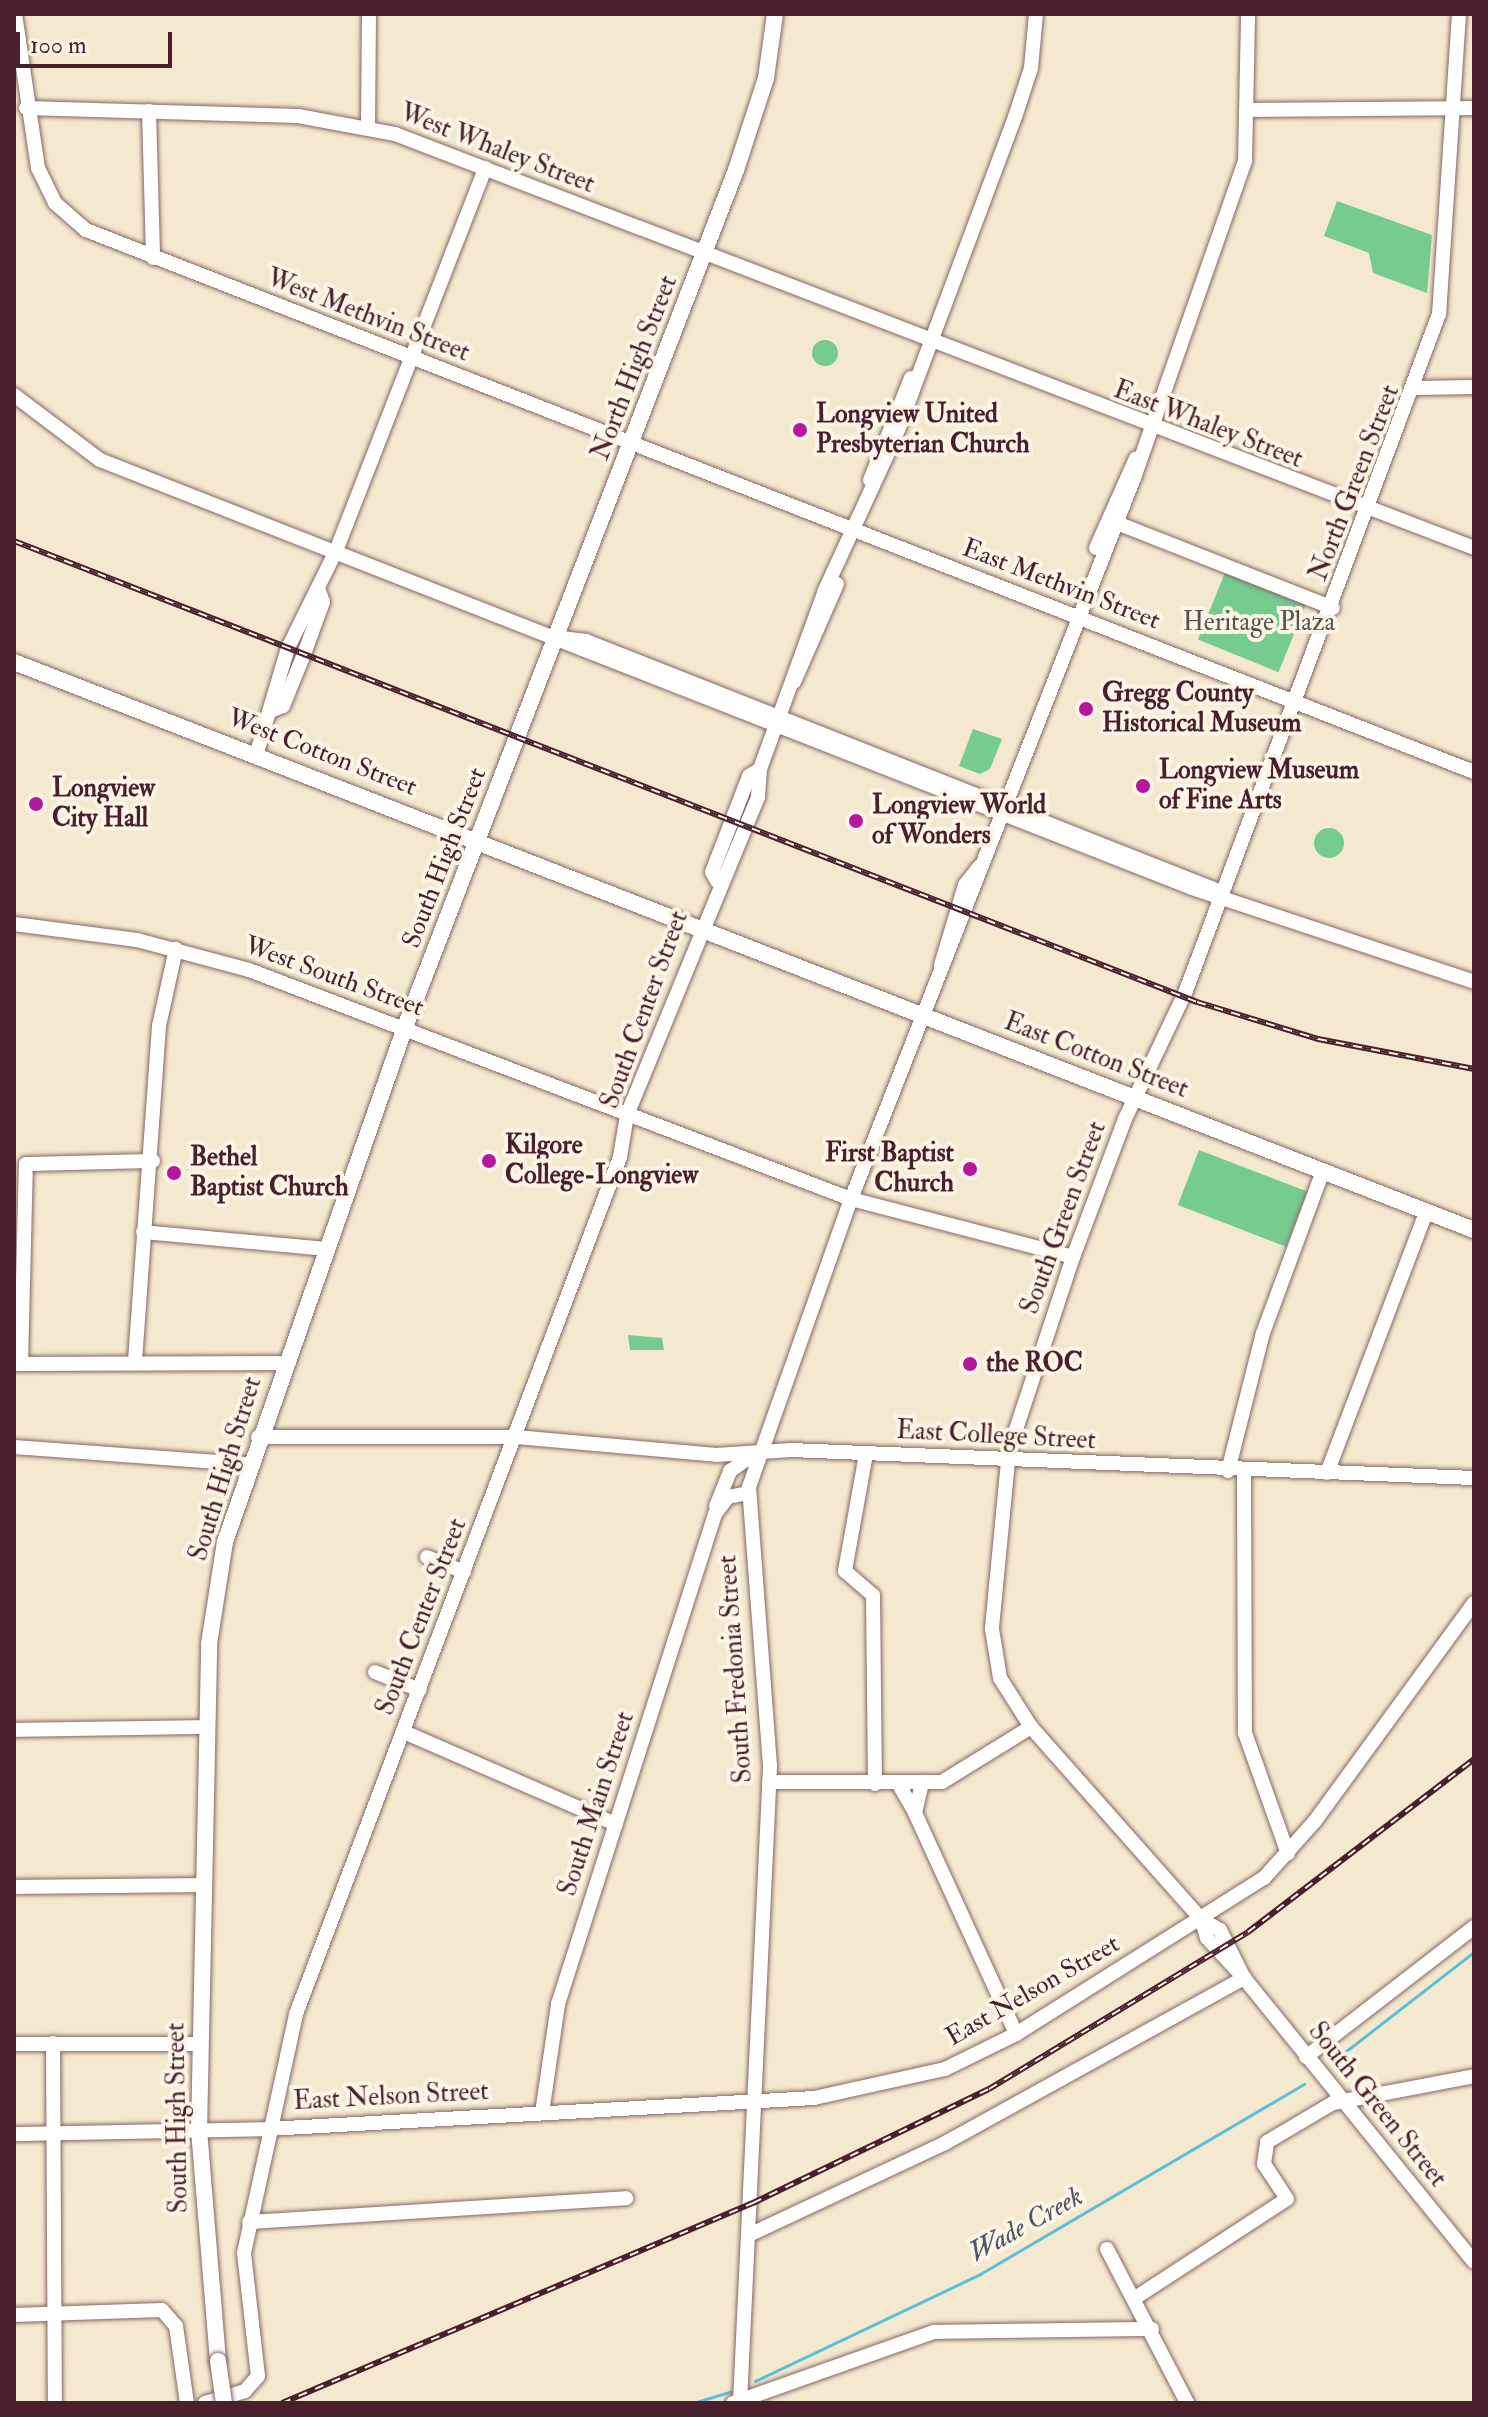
<!DOCTYPE html>
<style>
body{margin:0}
#map{position:relative;width:1488px;height:2417px;overflow:hidden;background:#f4e9ce;font-family:"IM FELL Double Pica",serif}
div>[style]{position:absolute}
.green>*{inset:0;background:#76cb8f;transform-origin:0 0}
.round{border-radius:50%}
.stream>*{height:3px;margin:-1.5px;padding:0 1.5px;transform-origin:1.5px;border-radius:1.5px;background:#5bbfd9}
.roads{filter:drop-shadow(0 0 2px #866664) drop-shadow(0 0 2px #866664)}
.minor>*{height:14px;margin:-7px;padding:0 7px;transform-origin:7px;border-radius:7px;background:#fff}
.major>*{height:16px;margin:-8px;padding:0 8px;transform-origin:8px;border-radius:8px;background:#fff}
.rail>*{height:6px;margin-top:-3px;transform-origin:0;background:repeating-linear-gradient(90deg,#fcf5e5 0 9px,#4a1f2b 0 18px);box-sizing:border-box;border-block:2px solid #4a1f2b}
.bridges{filter:drop-shadow(0 0 2px #866664) drop-shadow(0 0 2px #866664)}
.major-bridge>*{height:16px;margin:-8px;padding:0 8px;transform-origin:8px;border-radius:8px;background:#fff}
.dots>*{width:22px;height:22px;translate:-50% -50%;box-sizing:border-box;border:4px solid #fcf5e5;border-radius:50%}
span{translate:-50% -50%;white-space:nowrap;text-align:center;line-height:1.15;-webkit-text-stroke:8px #fcf5e5;paint-order:stroke}
.street-label{font-size:26px;color:#4a1f2b}
.poi-label{font-size:26px;color:#4a1f2b;font-weight:700}
.left{translate:0 -50%;text-align:left}
.right{translate:-100% -50%;text-align:right}
.park-label{font-size:26px;color:#575349}
.water-label{font-size:28px;color:#505768;font-style:italic}
.frame{position:absolute;inset:0;border:16px solid #4a1f2b;pointer-events:none}
.scale{position:absolute;left:16px;top:32px;width:156px;height:36px;box-sizing:border-box;border:4px solid #4a1f2b;border-top:0;padding-left:10px;font-size:24px;line-height:28px;white-space:nowrap;color:#4a1f2b;-webkit-text-stroke:6px #fcf5e5;paint-order:stroke}
</style>
<div id="map">
<div class="green">
<i style="clip-path:polygon(1337px 201px,1432px 235px,1427px 293px,1373px 273px,1369px 253px,1324px 236px)"></i>
<i class="round" style="left:812px;top:340px;width:26px;height:26px"></i>
<i style="left:1226px;top:570px;width:87px;height:75px;rotate:22deg"></i>
<i style="clip-path:polygon(973px 729px,1002px 739px,990px 769px,980px 774px,959px 766px)"></i>
<i class="round" style="left:1314px;top:828px;width:30px;height:30px"></i>
<i style="left:1199px;top:1150px;width:116px;height:59px;rotate:21deg"></i>
<i style="clip-path:polygon(628px 1335px,662px 1338px,664px 1350px,630px 1350px)"></i>
</div>
<div class="stream">
<i style="left:1332px;top:2062px;width:180px;rotate:-37.8deg"></i>
<i style="left:755px;top:2381px;width:249px;rotate:-25.4deg"></i>
<i style="left:980px;top:2274px;width:376px;rotate:-30.4deg"></i>
<i style="left:693px;top:2403px;width:39px;rotate:-17deg"></i>
</div>
<div class="roads">
<div class="minor">
<i style="left:15px;top:14px;width:156px;rotate:81.5deg"></i>
<i style="left:38px;top:168px;width:39px;rotate:64deg"></i>
<i style="left:55px;top:203px;width:41px;rotate:41.1deg"></i>
<i style="left:86px;top:230px;width:1490px;rotate:21.33deg"></i>
<i style="left:1459px;top:14px;width:301px;rotate:93.8deg"></i>
<i style="left:1439px;top:314px;width:725px;rotate:110.51deg"></i>
<i style="left:1185px;top:993px;width:140px;rotate:115.5deg"></i>
<i style="left:1125px;top:1119px;width:147px;rotate:110.6deg"></i>
<i style="left:1073px;top:1257px;width:204px;rotate:108.3deg"></i>
<i style="left:1009px;top:1451px;width:179px;rotate:95.5deg"></i>
<i style="left:992px;top:1629px;width:50px;rotate:80.7deg"></i>
<i style="left:1000px;top:1678px;width:58px;rotate:57.7deg"></i>
<i style="left:1031px;top:1727px;width:256px;rotate:48.5deg"></i>
<i style="left:1201px;top:1919px;width:22px;rotate:30deg"></i>
<i style="left:1220px;top:1930px;width:54px;rotate:63.4deg"></i>
<i style="left:1244px;top:1978px;width:365px;rotate:51deg"></i>
<i style="left:26px;top:108px;width:272px;rotate:1.7deg"></i>
<i style="left:298px;top:116px;width:99px;rotate:10.5deg"></i>
<i style="left:395px;top:134px;width:1156px;rotate:20.99deg"></i>
<i style="left:1250px;top:110px;width:224px;rotate:-0.5deg"></i>
<i style="left:149px;top:111px;width:147px;rotate:88.4deg"></i>
<i style="left:368px;top:127px;width:113px;rotate:-89.5deg"></i>
<i style="left:1417px;top:388px;width:57px;rotate:-1deg"></i>
<i style="left:14px;top:395px;width:108px;rotate:37.1deg"></i>
<i style="left:100px;top:460px;width:1173px;rotate:21.4deg"></i>
<i style="left:1192px;top:888px;width:297px;rotate:18.4deg"></i>
<i style="left:870px;top:480px;width:110px;rotate:-68.1deg"></i>
<i style="left:1117px;top:523px;width:232px;rotate:21.5deg"></i>
<i style="left:1096px;top:548px;width:98px;rotate:-66deg"></i>
<i style="left:562px;top:638px;width:24px;rotate:7deg"></i>
<i style="left:586px;top:641px;width:675px;rotate:21.55deg"></i>
<i style="left:794px;top:682px;width:107px;rotate:-66.3deg"></i>
<i style="left:273px;top:710px;width:11px;rotate:-22deg"></i>
<i style="left:283px;top:706px;width:56px;rotate:-68deg"></i>
<i style="left:304px;top:654px;width:55px;rotate:-69.9deg"></i>
<i style="left:323px;top:602px;width:12px;rotate:-110deg"></i>
<i style="left:257px;top:752px;width:109px;rotate:-73.4deg"></i>
<i style="left:288px;top:648px;width:108px;rotate:-63.7deg"></i>
<i style="left:336px;top:551px;width:411px;rotate:-68.7deg"></i>
<i style="left:717px;top:881px;width:10px;rotate:-119deg"></i>
<i style="left:712px;top:872px;width:103px;rotate:-68.9deg"></i>
<i style="left:749px;top:776px;width:13px;rotate:-32deg"></i>
<i style="left:760px;top:769px;width:190px;rotate:-70deg"></i>
<i style="left:825px;top:590px;width:167px;rotate:-65.3deg"></i>
<i style="left:895px;top:438px;width:343px;rotate:-69.5deg"></i>
<i style="left:1015px;top:117px;width:52px;rotate:-71.9deg"></i>
<i style="left:1031px;top:68px;width:54px;rotate:-84.7deg"></i>
<i style="left:14px;top:924px;width:124px;rotate:7.4deg"></i>
<i style="left:137px;top:940px;width:116px;rotate:15deg"></i>
<i style="left:249px;top:970px;width:644px;rotate:20.83deg"></i>
<i style="left:851px;top:1199px;width:229px;rotate:14.6deg"></i>
<i style="left:941px;top:965px;width:84px;rotate:-73.3deg"></i>
<i style="left:965px;top:885px;width:23px;rotate:-52deg"></i>
<i style="left:143px;top:1232px;width:183px;rotate:5.3deg"></i>
<i style="left:135px;top:1361px;width:336px;rotate:-85.9deg"></i>
<i style="left:159px;top:1026px;width:79px;rotate:-77.6deg"></i>
<i style="left:14px;top:1364px;width:270px;rotate:-0.2deg"></i>
<i style="left:21px;top:1364px;width:200px;rotate:-88.6deg"></i>
<i style="left:26px;top:1164px;width:127px;rotate:-1.4deg"></i>
<i style="left:258px;top:1437px;width:258px"></i>
<i style="left:516px;top:1437px;width:201px;rotate:5.1deg"></i>
<i style="left:716px;top:1455px;width:75px;rotate:-3.8deg"></i>
<i style="left:791px;top:1450px;width:684px;rotate:2.35deg"></i>
<i style="left:14px;top:1447px;width:235px;rotate:4.2deg"></i>
<i style="left:866px;top:1454px;width:119px;rotate:100.2deg"></i>
<i style="left:845px;top:1571px;width:37px;rotate:41deg"></i>
<i style="left:873px;top:1595px;width:189px;rotate:89.4deg"></i>
<i style="left:1228px;top:1471px;width:142px;rotate:-75.8deg"></i>
<i style="left:1263px;top:1333px;width:173px;rotate:-69.7deg"></i>
<i style="left:1244px;top:1471px;width:262px;rotate:89.8deg"></i>
<i style="left:1245px;top:1733px;width:128px;rotate:70.4deg"></i>
<i style="left:1327px;top:1473px;width:279px;rotate:-69.2deg"></i>
<i style="left:716px;top:1506px;width:38px;rotate:-68deg"></i>
<i style="left:730px;top:1471px;width:29px;rotate:-35deg"></i>
<i style="left:427px;top:1557px;width:40px;rotate:22deg"></i>
<i style="left:375px;top:1672px;width:48px;rotate:21.8deg"></i>
<i style="left:14px;top:1730px;width:192px;rotate:-0.9deg"></i>
<i style="left:404px;top:1732px;width:231px;rotate:23.5deg"></i>
<i style="left:769px;top:1782px;width:173px"></i>
<i style="left:942px;top:1782px;width:105px;rotate:-31.7deg"></i>
<i style="left:898px;top:1783px;width:34px;rotate:60deg"></i>
<i style="left:915px;top:1813px;width:32px;rotate:-77deg"></i>
<i style="left:915px;top:1813px;width:243px;rotate:65.4deg"></i>
<i style="left:14px;top:1887px;width:188px;rotate:-0.6deg"></i>
<i style="left:1201px;top:1919px;width:20px;rotate:72deg"></i>
<i style="left:1207px;top:1938px;width:54px;rotate:47.2deg"></i>
<i style="left:53px;top:2043px;width:360px;rotate:89.7deg"></i>
<i style="left:14px;top:2044px;width:186px"></i>
<i style="left:1306px;top:2057px;width:212px;rotate:-37.7deg"></i>
<i style="left:542px;top:2113px;width:110px;rotate:-81.6deg"></i>
<i style="left:558px;top:2004px;width:515px;rotate:-72.23deg"></i>
<i style="left:715px;top:1514px;width:21px;rotate:-53deg"></i>
<i style="left:728px;top:1497px;width:20px;rotate:-11deg"></i>
<i style="left:14px;top:2134px;width:254px;rotate:-1.1deg"></i>
<i style="left:268px;top:2129px;width:547px;rotate:-3.25deg"></i>
<i style="left:814px;top:2098px;width:134px;rotate:-12.5deg"></i>
<i style="left:945px;top:2069px;width:79px;rotate:-26.2deg"></i>
<i style="left:1016px;top:2034px;width:293px;rotate:-32.2deg"></i>
<i style="left:1264px;top:1878px;width:76px;rotate:-48.2deg"></i>
<i style="left:1315px;top:1821px;width:270px;rotate:-53.9deg"></i>
<i style="left:249px;top:2222px;width:378px;rotate:-3.6deg"></i>
<i style="left:751px;top:2234px;width:214px;rotate:-25.1deg"></i>
<i style="left:945px;top:2143px;width:342px;rotate:-28.9deg"></i>
<i style="left:1107px;top:2249px;width:174px;rotate:62.5deg"></i>
<i style="left:1135px;top:2298px;width:181px;rotate:-33.1deg"></i>
<i style="left:1287px;top:2199px;width:42px;rotate:-123.3deg"></i>
<i style="left:1264px;top:2164px;width:22px;rotate:-82deg"></i>
<i style="left:1267px;top:2142px;width:77px;rotate:-30.6deg"></i>
<i style="left:1333px;top:2103px;width:144px;rotate:-10.8deg"></i>
<i style="left:14px;top:2315px;width:148px;rotate:-1.9deg"></i>
<i style="left:162px;top:2310px;width:21px;rotate:49deg"></i>
<i style="left:176px;top:2326px;width:78px;rotate:81.9deg"></i>
<i style="left:205px;top:2403px;width:42px;rotate:-16.7deg"></i>
<i style="left:245px;top:2391px;width:20px;rotate:-49deg"></i>
<i style="left:258px;top:2376px;width:124px;rotate:-96.5deg"></i>
<i style="left:244px;top:2253px;width:245px;rotate:-77.7deg"></i>
<i style="left:296px;top:2014px;width:916px;rotate:-69.29deg"></i>
<i style="left:620px;top:1157px;width:43px;rotate:-80.5deg"></i>
<i style="left:627px;top:1115px;width:344px;rotate:-67.6deg"></i>
<i style="left:758px;top:797px;width:28px;rotate:-86deg"></i>
<i style="left:733px;top:2403px;width:213px;rotate:-19.5deg"></i>
<i style="left:934px;top:2332px;width:218px;rotate:-0.8deg"></i>
<i style="left:740px;top:2403px;width:638px;rotate:-87.3deg"></i>
<i style="left:770px;top:1766px;width:280px;rotate:-94.3deg"></i>
<i style="left:749px;top:1487px;width:306px;rotate:-70.5deg"></i>
<i style="left:851px;top:1199px;width:775px;rotate:-68.57deg"></i>
<i style="left:1134px;top:478px;width:336px;rotate:-70.7deg"></i>
<i style="left:1245px;top:161px;width:147px;rotate:-88.8deg"></i>
</div>
<div class="major">
<i style="left:14px;top:662px;width:1567px;rotate:21.26deg"></i>
<i style="left:218px;top:2361px;width:230px;rotate:-94.7deg"></i>
<i style="left:199px;top:2132px;width:488px;rotate:-88.8deg"></i>
<i style="left:209px;top:1644px;width:103px;rotate:-81.1deg"></i>
<i style="left:225px;top:1542px;width:546px;rotate:-70.73deg"></i>
<i style="left:405px;top:1027px;width:919px;rotate:-68.88deg"></i>
<i style="left:736px;top:170px;width:97px;rotate:-71.9deg"></i>
<i style="left:766px;top:78px;width:65px;rotate:-82deg"></i>
</div>
</div>
<div class="rail">
<i style="left:14px;top:541px;width:1270px;rotate:21.29deg"></i>
<i style="left:1197px;top:1002px;width:127px;rotate:17deg"></i>
<i style="left:1318px;top:1039px;width:159px;rotate:10.9deg"></i>
<i style="left:282px;top:2403px;width:512px;rotate:-23.01deg"></i>
<i style="left:753px;top:2203px;width:262px;rotate:-25.8deg"></i>
<i style="left:989px;top:2089px;width:303px;rotate:-31.2deg"></i>
<i style="left:1248px;top:1932px;width:285px;rotate:-37.4deg"></i>
</div>
<div class="bridges">
<div class="major-bridge">
<i style="left:218px;top:2361px;width:42px;rotate:81.9deg"></i>
</div>
</div>
<div class="dots">
<i style="left:800px;top:430px;background:#b5179e"></i>
<i style="left:1086px;top:709px;background:#b5179e"></i>
<i style="left:1143px;top:786px;background:#b5179e"></i>
<i style="left:36px;top:804px;background:#b5179e"></i>
<i style="left:856px;top:821px;background:#b5179e"></i>
<i style="left:489px;top:1161px;background:#b5179e"></i>
<i style="left:970px;top:1169px;background:#b5179e"></i>
<i style="left:174px;top:1173px;background:#b5179e"></i>
<i style="left:970px;top:1364px;background:#b5179e"></i>
</div>
<div class="street-label">
<span style="left:497px;top:149px;rotate:21deg">West Whaley Street</span>
<span style="left:368px;top:316px;rotate:21deg">West Methvin Street</span>
<span style="left:635px;top:368px;rotate:-69deg">North High Street</span>
<span style="left:1208px;top:425px;rotate:21deg">East Whaley Street</span>
<span style="left:1355px;top:483px;rotate:-69deg">North Green Street</span>
<span style="left:1061px;top:585px;rotate:21deg">East Methvin Street</span>
<span style="left:322px;top:753px;rotate:21deg">West Cotton Street</span>
<span style="left:445px;top:858px;rotate:-69deg">South High Street</span>
<span style="left:334px;top:977px;rotate:20deg">West South Street</span>
<span style="left:645px;top:1010px;rotate:-70deg">South Center Street</span>
<span style="left:1096px;top:1056px;rotate:21deg">East Cotton Street</span>
<span style="left:1064px;top:1218px;rotate:-70deg">South Green Street</span>
<span style="left:996px;top:1436px;rotate:3deg">East College Street</span>
<span style="left:226px;top:1469px;rotate:-73deg">South High Street</span>
<span style="left:422px;top:1617px;rotate:-69deg">South Center Street</span>
<span style="left:736px;top:1669px;rotate:-94deg">South Fredonia Street</span>
<span style="left:597px;top:1804px;rotate:-72deg">South Main Street</span>
<span style="left:1033px;top:1991px;rotate:-30deg">East Nelson Street</span>
<span style="left:391px;top:2097px;rotate:-3deg">East Nelson Street</span>
<span style="left:1377px;top:2105px;rotate:51deg">South Green Street</span>
<span style="left:178px;top:2118px;rotate:-91deg">South High Street</span>
</div>
<div class="poi-label">
<span class="left" style="left:816px;top:430px">Longview United<br>Presbyterian Church</span>
<span class="left" style="left:1102px;top:709px">Gregg County<br>Historical Museum</span>
<span class="left" style="left:1159px;top:786px">Longview Museum<br>of Fine Arts</span>
<span class="left" style="left:52px;top:804px">Longview<br>City Hall</span>
<span class="left" style="left:872px;top:821px">Longview World<br>of Wonders</span>
<span class="left" style="left:505px;top:1161px">Kilgore<br>College-Longview</span>
<span class="right" style="left:954px;top:1169px">First Baptist<br>Church</span>
<span class="left" style="left:190px;top:1173px">Bethel<br>Baptist Church</span>
<span class="left" style="left:986px;top:1364px">the ROC</span>
</div>
<div class="park-label">
<span style="left:1259px;top:623px">Heritage Plaza</span>
</div>
<div class="water-label">
<span style="left:1026px;top:2225px;rotate:-29deg">Wade Creek</span>
</div>
<div class="frame"></div>
<div class="scale">100 m</div>
</div>
